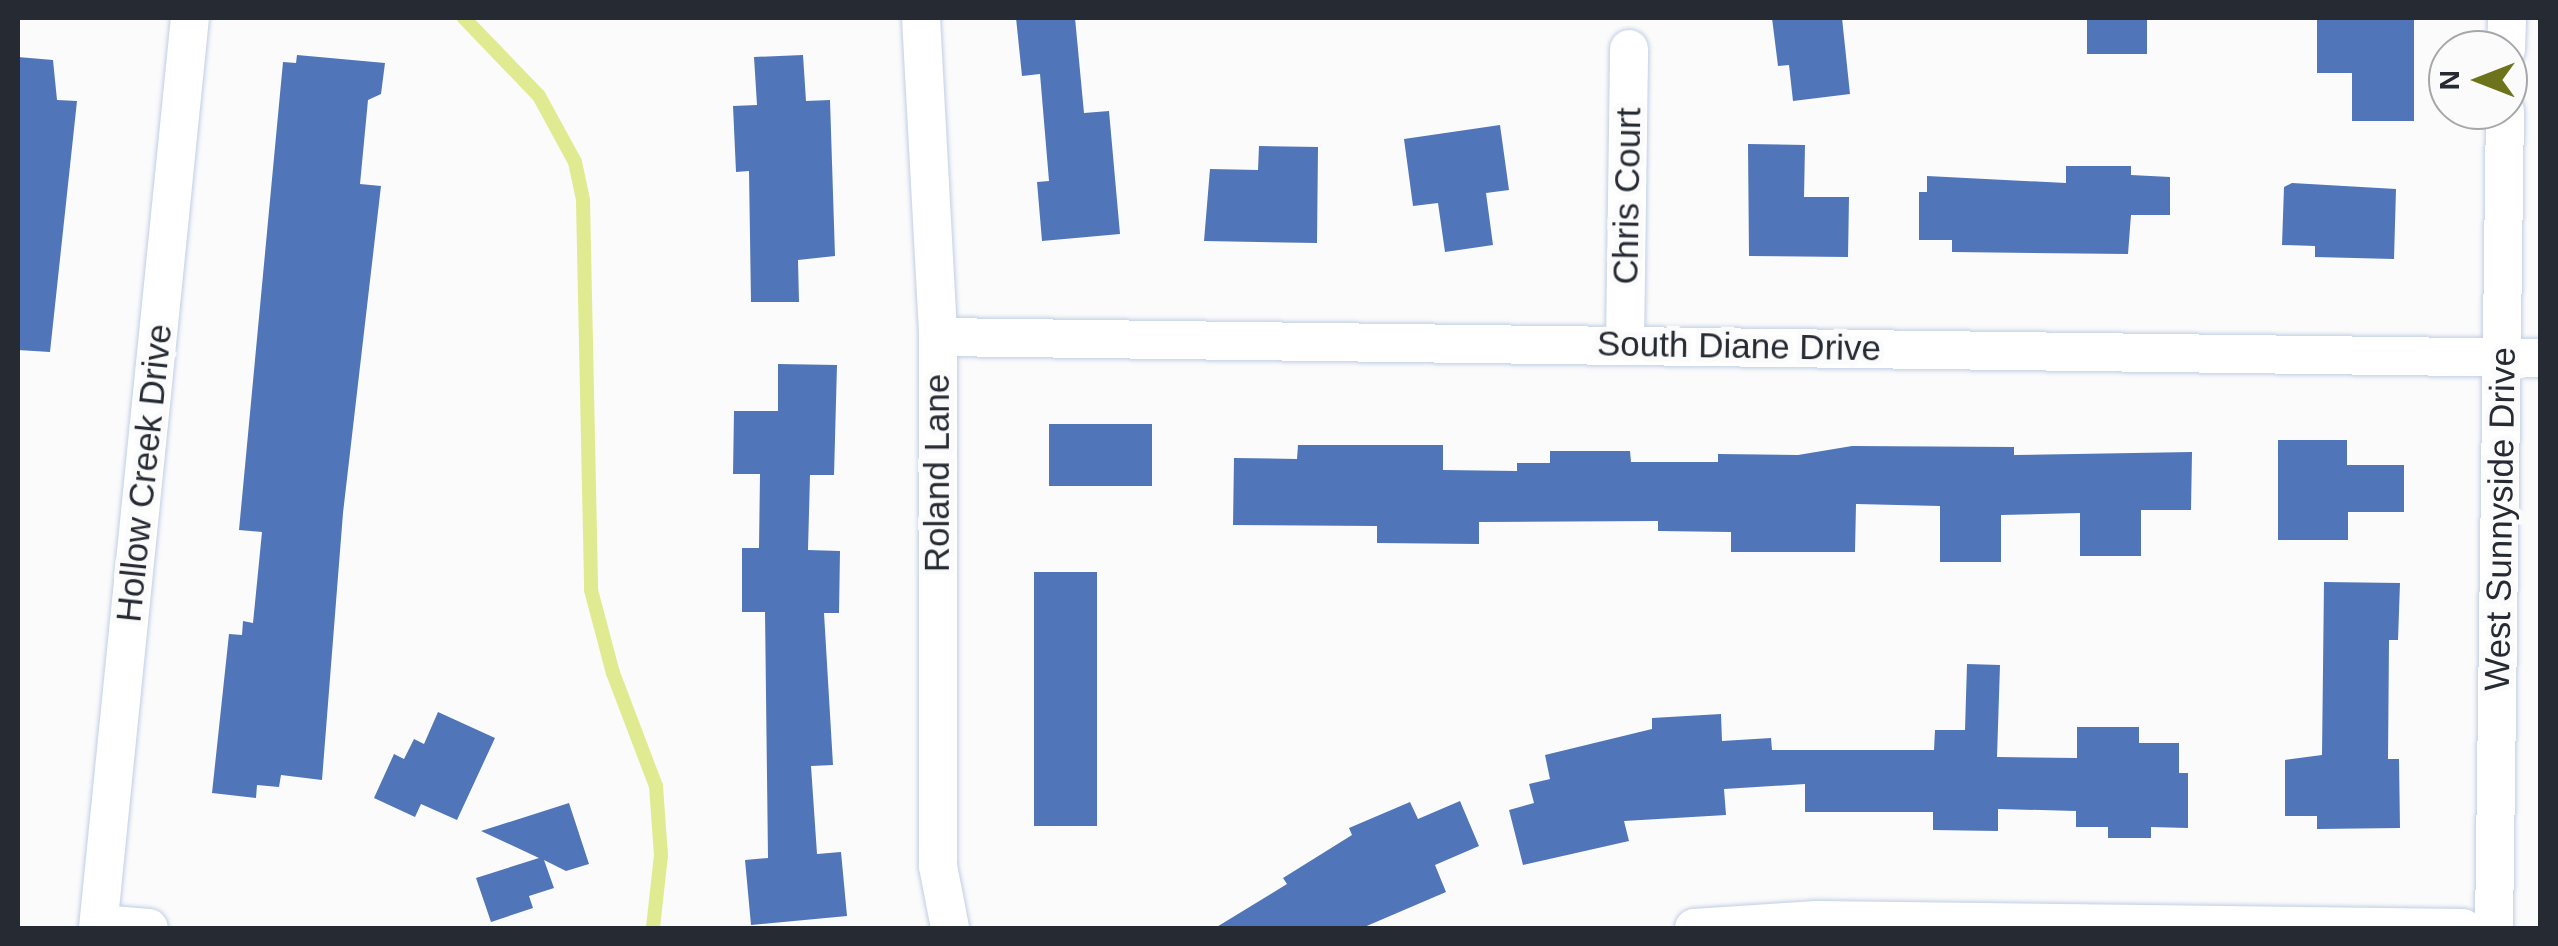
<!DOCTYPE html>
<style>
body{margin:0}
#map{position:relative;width:2558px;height:946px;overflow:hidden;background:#fbfbfb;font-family:Helvetica,sans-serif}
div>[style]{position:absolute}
.stream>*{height:14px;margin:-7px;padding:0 7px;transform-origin:7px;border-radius:7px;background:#e0ea90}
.building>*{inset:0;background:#5075b9;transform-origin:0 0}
.roads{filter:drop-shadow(0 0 2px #c1cee5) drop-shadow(0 0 2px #c1cee5)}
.minor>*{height:38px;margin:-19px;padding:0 19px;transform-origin:19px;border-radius:19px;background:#fff}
span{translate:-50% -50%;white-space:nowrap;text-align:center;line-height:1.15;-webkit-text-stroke:10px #fbfbfb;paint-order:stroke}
.street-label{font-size:35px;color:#252a33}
.frame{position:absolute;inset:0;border:20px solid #252a33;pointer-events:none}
.north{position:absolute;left:2428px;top:30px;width:100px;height:100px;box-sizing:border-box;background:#fbfbfb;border:2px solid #a5a7ab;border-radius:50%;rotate:270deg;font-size:28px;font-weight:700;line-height:40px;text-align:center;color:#252a33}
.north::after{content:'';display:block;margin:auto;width:35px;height:45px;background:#6d731b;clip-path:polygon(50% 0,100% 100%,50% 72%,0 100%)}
</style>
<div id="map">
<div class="stream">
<i style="left:464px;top:18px;width:108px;rotate:46.1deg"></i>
<i style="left:539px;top:96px;width:75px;rotate:61.4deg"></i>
<i style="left:575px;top:162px;width:40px;rotate:78deg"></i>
<i style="left:583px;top:201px;width:389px;rotate:88.8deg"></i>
<i style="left:591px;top:590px;width:86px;rotate:75.2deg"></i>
<i style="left:613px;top:673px;width:121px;rotate:69.2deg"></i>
<i style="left:656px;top:786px;width:69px;rotate:85.9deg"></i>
<i style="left:661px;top:855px;width:73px;rotate:96.3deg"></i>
</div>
<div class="building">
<i style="clip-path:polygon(1016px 18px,1075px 18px,1084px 113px,1109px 111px,1120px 234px,1042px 241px,1037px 182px,1049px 181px,1040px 74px,1022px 76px)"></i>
<i style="clip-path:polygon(1772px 18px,1842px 18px,1850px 94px,1793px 101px,1789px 65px,1778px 66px)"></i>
<i style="clip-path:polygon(2317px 18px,2414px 18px,2414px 121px,2352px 121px,2352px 73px,2317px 73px)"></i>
<i style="left:2087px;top:20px;width:60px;height:34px"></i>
<i style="clip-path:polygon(297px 55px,385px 63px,381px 94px,368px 100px,360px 184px,381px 186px,343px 513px,322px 780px,281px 775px,279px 787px,257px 785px,256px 798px,212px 793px,229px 634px,242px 635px,243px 621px,253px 623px,262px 532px,239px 530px,283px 62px,296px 63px)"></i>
<i style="clip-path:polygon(803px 55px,806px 101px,830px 100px,835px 256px,798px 260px,799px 302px,751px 302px,749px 171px,736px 172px,733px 106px,757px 105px,754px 57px)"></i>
<i style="clip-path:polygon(18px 57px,53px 60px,57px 100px,77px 101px,50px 352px,18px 350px)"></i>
<i style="clip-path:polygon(1500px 125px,1509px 190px,1486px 193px,1493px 245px,1445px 252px,1438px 203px,1413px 206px,1404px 139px)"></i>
<i style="clip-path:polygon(1748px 144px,1805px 145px,1804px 197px,1849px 197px,1848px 257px,1749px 256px)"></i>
<i style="clip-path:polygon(1259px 146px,1318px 147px,1317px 243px,1204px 241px,1210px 169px,1258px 170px)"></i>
<i style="clip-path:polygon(2066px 166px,2131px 166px,2131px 175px,2170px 177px,2170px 215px,2131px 215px,2128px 254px,1952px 252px,1952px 240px,1919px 240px,1919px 192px,1927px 192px,1927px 176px,2066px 183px)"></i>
<i style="clip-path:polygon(2292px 183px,2396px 189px,2394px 259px,2315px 257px,2315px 246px,2282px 245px,2284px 187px)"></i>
<i style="clip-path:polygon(778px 364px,837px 365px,834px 475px,810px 475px,808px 550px,840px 551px,839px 613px,824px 613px,833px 765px,811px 766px,817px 854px,841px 852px,847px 916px,751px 925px,745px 860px,768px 858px,765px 612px,742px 612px,742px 548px,759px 548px,760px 474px,733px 474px,734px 411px,778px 411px)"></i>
<i style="left:1049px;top:424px;width:103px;height:62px"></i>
<i style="clip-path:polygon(2278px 440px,2347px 440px,2347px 465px,2404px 465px,2404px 512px,2348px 512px,2348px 540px,2278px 540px)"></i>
<i style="clip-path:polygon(1298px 445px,1443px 445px,1443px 470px,1517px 471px,1517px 463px,1550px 463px,1550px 451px,1630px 451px,1631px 462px,1718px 462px,1718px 454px,1798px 455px,1852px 446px,2014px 447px,2014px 455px,2192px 452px,2191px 510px,2141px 510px,2141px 556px,2080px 556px,2080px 513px,2001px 515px,2001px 562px,1940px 562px,1940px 506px,1856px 504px,1855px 552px,1731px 552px,1731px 532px,1658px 531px,1658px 521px,1479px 522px,1479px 544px,1377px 543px,1377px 526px,1233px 525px,1234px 458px,1297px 459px)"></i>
<i style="left:1034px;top:572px;width:63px;height:254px"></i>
<i style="clip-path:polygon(2324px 582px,2400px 583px,2398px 640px,2389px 640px,2388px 759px,2399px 759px,2400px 828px,2317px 829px,2317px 816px,2285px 816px,2285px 760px,2322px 755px)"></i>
<i style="clip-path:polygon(1967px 664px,2000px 665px,1997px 757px,2077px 758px,2077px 727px,2139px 727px,2139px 743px,2179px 743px,2179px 773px,2188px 773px,2188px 828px,2151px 827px,2151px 838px,2108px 838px,2108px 827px,2076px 827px,2076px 811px,1998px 809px,1998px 831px,1933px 830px,1933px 812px,1805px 812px,1805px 784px,1724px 789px,1726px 815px,1624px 821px,1629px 841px,1523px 865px,1509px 810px,1534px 803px,1529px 784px,1550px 779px,1545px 755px,1652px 729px,1652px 718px,1721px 714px,1722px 741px,1771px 738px,1772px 750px,1934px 750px,1935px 730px,1965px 730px)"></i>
<i style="clip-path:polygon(438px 712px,495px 738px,457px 820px,421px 804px,415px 817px,374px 798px,394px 754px,404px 759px,414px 739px,424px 744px)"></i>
<i style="clip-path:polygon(1460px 801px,1479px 846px,1435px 865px,1446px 892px,1362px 928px,1215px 928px,1287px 884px,1283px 878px,1352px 835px,1349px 828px,1410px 802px,1418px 819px)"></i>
<i style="clip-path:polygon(569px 803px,589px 864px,566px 871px,544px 860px,554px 888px,529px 896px,533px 908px,491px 922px,476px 878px,539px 858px,481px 831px)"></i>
</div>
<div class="roads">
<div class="minor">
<i style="left:921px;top:18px;width:319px;rotate:86.9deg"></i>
<i style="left:938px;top:337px;width:529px;rotate:90deg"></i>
<i style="left:938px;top:866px;width:63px;rotate:79deg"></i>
<i style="left:2506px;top:50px;width:32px;rotate:-88deg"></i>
<i style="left:938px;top:337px;width:1602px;rotate:0.75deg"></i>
<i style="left:1625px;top:344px;width:295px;rotate:-89.2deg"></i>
<i style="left:99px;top:924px;width:50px;rotate:4.6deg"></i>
<i style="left:98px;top:928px;width:915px;rotate:-84.23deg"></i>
<i style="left:1694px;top:928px;width:123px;rotate:-3.7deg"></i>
<i style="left:1817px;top:920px;width:646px;rotate:0.71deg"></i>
<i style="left:2494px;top:928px;width:818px;rotate:-89.23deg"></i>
</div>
</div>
<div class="street-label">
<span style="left:1627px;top:196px;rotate:-89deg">Chris Court</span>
<span style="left:1739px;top:346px;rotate:1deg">South Diane Drive</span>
<span style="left:144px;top:473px;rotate:-84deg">Hollow Creek Drive</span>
<span style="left:937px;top:473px;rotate:-90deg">Roland Lane</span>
<span style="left:2500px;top:519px;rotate:-89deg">West Sunnyside Drive</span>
</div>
<div class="frame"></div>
<div class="north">N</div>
</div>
